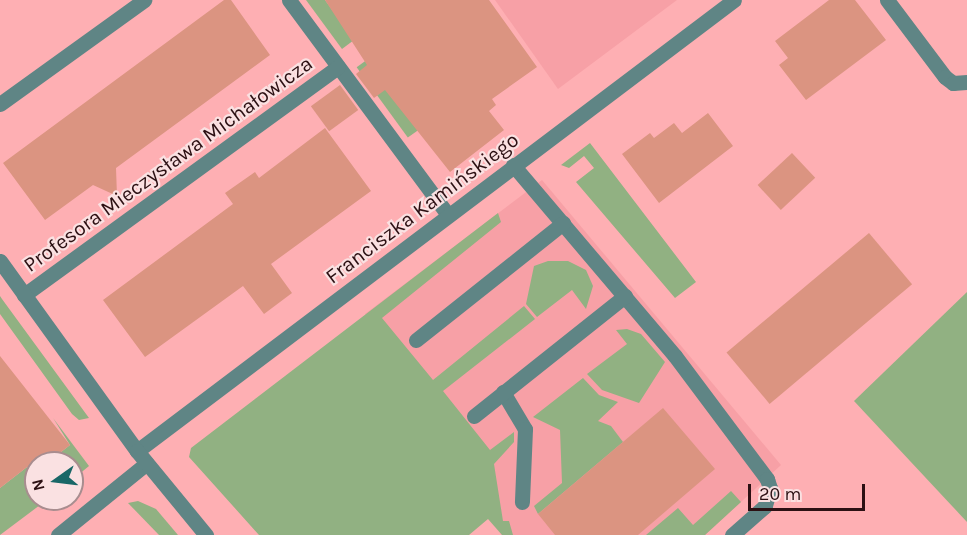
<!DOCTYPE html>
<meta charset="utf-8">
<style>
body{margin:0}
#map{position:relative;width:967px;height:535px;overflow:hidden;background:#feafb3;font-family:Karla,sans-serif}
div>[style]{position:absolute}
.built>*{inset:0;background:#f7a0a6}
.green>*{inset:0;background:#91b182;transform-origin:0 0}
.building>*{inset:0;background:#db9481;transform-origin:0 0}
.service>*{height:15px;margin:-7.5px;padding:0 7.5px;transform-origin:7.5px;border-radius:7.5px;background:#5f8585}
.minor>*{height:15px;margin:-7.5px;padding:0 7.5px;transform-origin:7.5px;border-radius:7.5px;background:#5f8585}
.tertiary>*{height:15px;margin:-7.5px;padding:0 7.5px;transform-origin:7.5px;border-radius:7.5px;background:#5f8585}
span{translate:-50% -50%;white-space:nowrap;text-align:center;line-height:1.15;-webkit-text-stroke:4.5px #fae1e2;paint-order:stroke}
.street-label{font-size:21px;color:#2c1013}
.north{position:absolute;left:24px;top:451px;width:60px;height:60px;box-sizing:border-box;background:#fae1e2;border:2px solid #a88d8f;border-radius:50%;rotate:256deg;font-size:16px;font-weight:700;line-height:24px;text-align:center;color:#2c1013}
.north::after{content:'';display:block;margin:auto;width:21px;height:27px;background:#196767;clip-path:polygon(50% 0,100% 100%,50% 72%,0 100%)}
.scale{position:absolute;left:748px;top:484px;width:117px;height:27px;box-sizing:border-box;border:3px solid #2c1013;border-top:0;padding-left:8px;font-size:18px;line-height:21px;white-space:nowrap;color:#2c1013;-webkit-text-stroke:4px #fae1e2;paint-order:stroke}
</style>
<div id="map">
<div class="built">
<i style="clip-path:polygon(495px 0,677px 0,558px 89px)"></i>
<i style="clip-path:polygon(542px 180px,781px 465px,705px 535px,502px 535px,365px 314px)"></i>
</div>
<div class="green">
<i style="clip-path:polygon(306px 0,325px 0,354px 40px,342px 49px)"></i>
<i style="left:368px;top:59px;width:87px;height:14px;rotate:54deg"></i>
<i style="clip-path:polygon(590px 143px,696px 282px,675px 298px,576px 182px,594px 168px,584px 156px,569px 168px,561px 165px)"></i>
<i style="clip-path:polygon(498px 213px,501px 222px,382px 318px,433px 380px,524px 306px,535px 319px,443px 391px,490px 450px,514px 432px,514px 442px,494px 464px,503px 521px,509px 521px,513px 535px,502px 535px,488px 519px,469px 535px,259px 535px,189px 457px,191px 448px)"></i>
<i style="clip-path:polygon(548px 261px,568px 261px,586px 270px,593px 286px,586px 309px,572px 290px,537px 317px,526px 304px,534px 266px)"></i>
<i style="clip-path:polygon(967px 292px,967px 522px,854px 401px)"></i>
<i style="clip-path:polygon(0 296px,2px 299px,89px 418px,79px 420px,72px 414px,0 314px)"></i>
<i style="clip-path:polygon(627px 329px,641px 334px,665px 362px,639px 403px,602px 390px,587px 374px,627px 344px,616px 330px)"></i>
<i style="clip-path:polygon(583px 378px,599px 395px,618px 402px,598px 421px,611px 426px,623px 442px,538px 514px,534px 506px,562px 483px,560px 430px,533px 417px)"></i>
<i style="clip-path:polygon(53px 418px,89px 466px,72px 480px,72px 463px,47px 463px,70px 445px)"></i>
<i style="clip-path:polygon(27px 467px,32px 474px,36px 471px,36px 499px,48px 499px,0 535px,0 488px)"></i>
<i style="clip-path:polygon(731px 491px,741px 502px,705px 535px,646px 535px,678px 508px,693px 525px)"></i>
<i style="clip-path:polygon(138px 501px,156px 509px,178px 535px,159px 535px,128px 503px)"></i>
</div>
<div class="building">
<i style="clip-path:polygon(224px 0,231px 0,270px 55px,116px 168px,117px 196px,93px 185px,45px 220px,3px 163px)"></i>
<i style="clip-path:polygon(325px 0,489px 0,537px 67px,492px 99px,496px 105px,489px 111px,504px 130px,450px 172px,385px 90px,374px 98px,356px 74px,367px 65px)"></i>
<i style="clip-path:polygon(829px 0,855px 0,886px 40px,806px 100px,779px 65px,788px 58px,775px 41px)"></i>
<i style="left:340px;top:85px;width:31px;height:36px;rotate:54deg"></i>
<i style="clip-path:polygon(708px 113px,733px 146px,659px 203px,622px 154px,650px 133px,654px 138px,674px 123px,682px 133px)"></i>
<i style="clip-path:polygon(325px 128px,371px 191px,271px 264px,292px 293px,264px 314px,243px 286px,145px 357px,103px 300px,233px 204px,225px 193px,255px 172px,259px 178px)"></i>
<i style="left:792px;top:153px;width:34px;height:47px;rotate:47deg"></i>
<i style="left:869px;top:233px;width:67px;height:186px;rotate:50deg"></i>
<i style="clip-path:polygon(0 356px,70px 445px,47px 463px,36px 463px,36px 468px,27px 467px,0 488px)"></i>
<i style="clip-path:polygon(663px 408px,715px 469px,638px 535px,555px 535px,538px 514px)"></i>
</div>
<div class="service">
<i style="left:887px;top:0;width:96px;rotate:53deg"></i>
<i style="left:945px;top:77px;width:10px;rotate:37deg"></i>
<i style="left:953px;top:83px;width:14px;rotate:-4deg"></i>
<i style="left:513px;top:165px;width:250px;rotate:49.7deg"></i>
<i style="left:675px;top:356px;width:154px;rotate:53.2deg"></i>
<i style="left:767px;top:479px;width:9px;rotate:72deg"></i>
<i style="left:770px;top:488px;width:19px;rotate:106deg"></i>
<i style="left:765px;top:506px;width:44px;rotate:138.7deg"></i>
<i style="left:416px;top:340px;width:188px;rotate:-38.5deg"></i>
<i style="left:503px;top:392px;width:43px;rotate:59.3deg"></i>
<i style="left:525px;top:429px;width:73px;rotate:92.4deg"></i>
<i style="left:474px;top:416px;width:193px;rotate:-38.5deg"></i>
</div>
<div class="minor">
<i style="left:289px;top:0;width:267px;rotate:53.5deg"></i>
<i style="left:0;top:104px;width:178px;rotate:-35.8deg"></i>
<i style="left:24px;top:295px;width:388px;rotate:-36deg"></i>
<i style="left:137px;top:451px;width:748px;rotate:-37.07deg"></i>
<i style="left:58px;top:535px;width:114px;rotate:-39deg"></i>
</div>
<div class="tertiary">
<i style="left:0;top:261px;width:234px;rotate:54.2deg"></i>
<i style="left:137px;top:451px;width:109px;rotate:50.6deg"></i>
</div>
<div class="street-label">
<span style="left:168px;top:164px;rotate:-36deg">Profesora Mieczysława Michałowicza</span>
<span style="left:422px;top:208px;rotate:-37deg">Franciszka Kamińskiego</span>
</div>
<div class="north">N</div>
<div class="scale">20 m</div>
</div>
